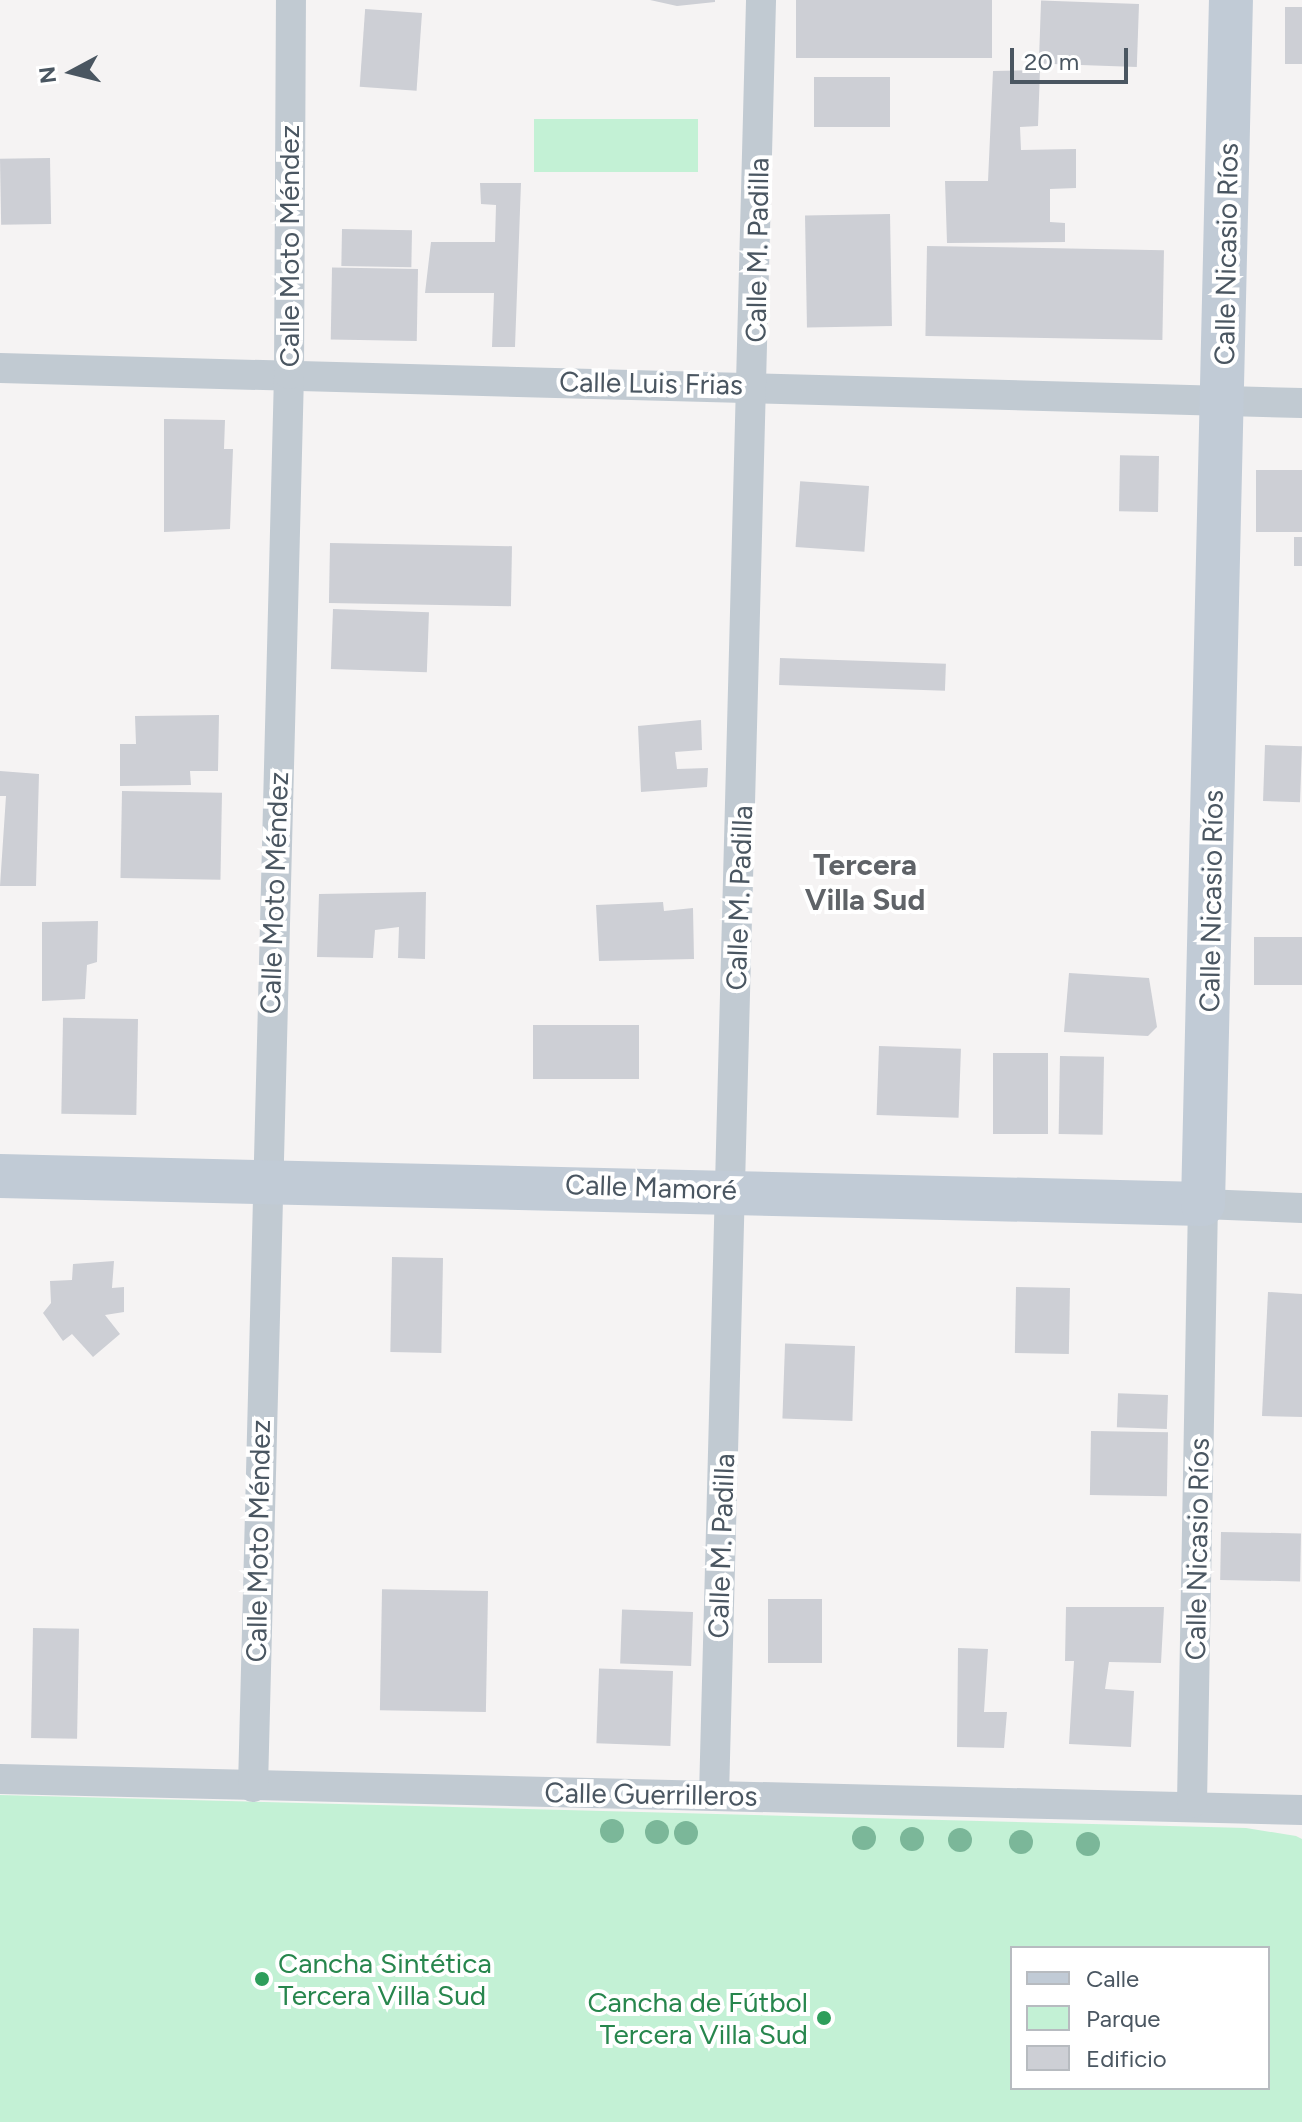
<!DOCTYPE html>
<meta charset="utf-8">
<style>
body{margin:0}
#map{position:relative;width:1302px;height:2122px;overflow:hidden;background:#f5f3f3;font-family:Figtree,sans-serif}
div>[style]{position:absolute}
.green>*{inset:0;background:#c3f1d5;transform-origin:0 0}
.building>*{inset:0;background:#cdcfd5;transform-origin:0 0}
.street>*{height:30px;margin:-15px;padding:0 15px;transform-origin:15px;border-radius:15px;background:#c1cad2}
.secondary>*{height:44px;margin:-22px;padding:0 22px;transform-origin:22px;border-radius:22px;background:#c1cbd6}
.trees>*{width:24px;height:24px;margin:-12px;border-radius:50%;background:#7bb799}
.dots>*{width:22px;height:22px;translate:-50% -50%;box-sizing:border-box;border:4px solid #fff;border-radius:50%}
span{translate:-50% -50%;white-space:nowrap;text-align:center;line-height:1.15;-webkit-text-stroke:8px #fff;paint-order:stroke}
.street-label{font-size:28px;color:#4a5661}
.leisure-label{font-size:28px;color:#27864d}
.left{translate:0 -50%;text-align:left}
.right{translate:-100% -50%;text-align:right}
.neighbourhood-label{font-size:30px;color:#5f6368;font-weight:700}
.legend{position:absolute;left:1010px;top:1946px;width:260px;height:144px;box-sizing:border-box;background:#fff;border:2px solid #b7bbc0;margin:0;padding:10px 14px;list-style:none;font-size:24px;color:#4a5661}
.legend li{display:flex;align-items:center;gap:16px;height:40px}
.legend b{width:40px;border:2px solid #b7bbc0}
.north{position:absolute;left:32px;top:32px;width:80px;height:80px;-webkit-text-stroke:6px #fff;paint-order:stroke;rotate:263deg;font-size:22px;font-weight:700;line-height:32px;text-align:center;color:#4a5661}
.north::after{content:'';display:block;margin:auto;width:28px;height:36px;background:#4a5661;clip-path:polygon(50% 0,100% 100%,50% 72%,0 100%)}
.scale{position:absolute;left:1010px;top:48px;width:118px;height:36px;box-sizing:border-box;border:4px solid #4a5661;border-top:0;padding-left:10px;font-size:24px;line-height:28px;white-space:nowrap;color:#4a5661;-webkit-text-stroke:6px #fff;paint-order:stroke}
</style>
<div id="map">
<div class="green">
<i style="left:534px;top:119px;width:164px;height:53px"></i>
<i style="clip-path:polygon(evenodd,0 1795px,1246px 1828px,1296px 1836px,1302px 1839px,1302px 2122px,0 2122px,0 1795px,1012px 1948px,1268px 1948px,1268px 2088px,1012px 2088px,1012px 1948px)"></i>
</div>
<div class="building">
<i style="clip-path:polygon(650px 0,715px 0,715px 2px,677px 6px)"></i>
<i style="left:796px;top:0;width:196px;height:58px"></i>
<i style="left:1139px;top:4px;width:63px;height:98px;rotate:92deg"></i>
<i style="left:1302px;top:7px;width:57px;height:17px;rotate:90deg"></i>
<i style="left:422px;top:13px;width:78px;height:57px;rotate:94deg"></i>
<i style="clip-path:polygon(1040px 70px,1038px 126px,1020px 127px,1021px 150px,1076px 149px,1076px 188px,1050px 189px,1050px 222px,1065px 223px,1065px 242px,947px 243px,945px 181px,988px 181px,993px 71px)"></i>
<i style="left:890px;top:77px;width:50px;height:76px;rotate:90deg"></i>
<i style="left:50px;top:158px;width:66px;height:50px;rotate:89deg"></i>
<i style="clip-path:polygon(480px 183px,521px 183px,515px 347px,492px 347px,494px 293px,425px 293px,431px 242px,495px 242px,496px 205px,481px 204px)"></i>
<i style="left:890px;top:214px;width:112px;height:85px;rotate:89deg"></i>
<i style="left:342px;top:229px;width:70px;height:37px;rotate:1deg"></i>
<i style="left:927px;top:246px;width:237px;height:90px;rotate:1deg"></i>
<i style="left:418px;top:269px;width:72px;height:86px;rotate:91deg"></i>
<i style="clip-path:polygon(164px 419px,225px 420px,224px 449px,233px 449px,230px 529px,164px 532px)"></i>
<i style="left:1159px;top:456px;width:56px;height:39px;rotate:91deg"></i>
<i style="left:1302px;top:470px;width:62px;height:46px;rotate:90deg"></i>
<i style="left:869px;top:486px;width:66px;height:69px;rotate:94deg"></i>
<i style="left:1294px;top:537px;width:8px;height:29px"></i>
<i style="left:330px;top:543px;width:182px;height:60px;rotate:1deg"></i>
<i style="left:333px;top:609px;width:96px;height:60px;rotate:2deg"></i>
<i style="left:780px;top:658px;width:166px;height:27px;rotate:2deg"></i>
<i style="clip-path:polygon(219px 715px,218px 771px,190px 771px,191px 785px,120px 786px,120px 744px,136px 744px,135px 716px)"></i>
<i style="clip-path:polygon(701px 720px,702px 750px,675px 752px,677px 769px,708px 768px,707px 787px,641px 792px,638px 726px)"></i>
<i style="left:1265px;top:745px;width:37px;height:56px;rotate:2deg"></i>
<i style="clip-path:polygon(0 771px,39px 774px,36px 886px,0 886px,6px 796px,0 796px)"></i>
<i style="left:122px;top:791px;width:100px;height:87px;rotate:1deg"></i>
<i style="clip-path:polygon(426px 892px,425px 959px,398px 958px,399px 927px,375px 930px,373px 958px,317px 957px,319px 894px)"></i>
<i style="clip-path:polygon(663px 902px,664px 911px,693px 908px,694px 959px,599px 961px,596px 905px)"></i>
<i style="clip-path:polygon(98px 921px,97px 962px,87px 965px,85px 999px,42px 1001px,42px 922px)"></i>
<i style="left:1302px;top:937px;width:48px;height:48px;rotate:90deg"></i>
<i style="clip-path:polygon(1069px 973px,1149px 978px,1157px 1027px,1148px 1036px,1064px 1032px)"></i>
<i style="left:138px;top:1019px;width:96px;height:75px;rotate:91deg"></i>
<i style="left:533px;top:1025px;width:106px;height:54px"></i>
<i style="left:879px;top:1046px;width:82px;height:69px;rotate:2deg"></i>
<i style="left:993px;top:1053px;width:55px;height:81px"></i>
<i style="left:1060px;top:1056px;width:44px;height:78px;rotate:1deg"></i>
<i style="left:443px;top:1258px;width:95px;height:51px;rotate:91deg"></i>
<i style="clip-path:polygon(114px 1261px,112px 1288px,124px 1287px,124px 1312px,105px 1315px,120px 1334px,93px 1357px,72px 1334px,63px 1341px,43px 1313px,51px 1303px,50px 1281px,72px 1280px,73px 1264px)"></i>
<i style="left:1016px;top:1287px;width:54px;height:66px;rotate:1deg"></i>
<i style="clip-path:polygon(1268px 1292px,1302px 1294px,1302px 1417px,1262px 1416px)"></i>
<i style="left:855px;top:1346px;width:75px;height:70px;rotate:92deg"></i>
<i style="left:1168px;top:1395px;width:34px;height:50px;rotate:92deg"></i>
<i style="left:1091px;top:1431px;width:77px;height:64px;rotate:1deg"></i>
<i style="left:1221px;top:1532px;width:80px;height:48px;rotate:1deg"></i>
<i style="left:488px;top:1591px;width:121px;height:106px;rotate:91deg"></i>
<i style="left:768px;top:1599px;width:54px;height:64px"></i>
<i style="clip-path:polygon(1066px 1607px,1164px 1607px,1161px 1663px,1109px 1662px,1105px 1689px,1134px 1691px,1131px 1747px,1069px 1744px,1074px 1661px,1065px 1661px)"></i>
<i style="left:693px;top:1612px;width:54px;height:71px;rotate:92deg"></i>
<i style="left:33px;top:1628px;width:46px;height:110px;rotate:1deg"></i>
<i style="clip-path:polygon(958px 1648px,988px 1649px,984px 1712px,1007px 1712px,1004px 1748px,957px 1747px)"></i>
<i style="left:673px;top:1671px;width:75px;height:74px;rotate:92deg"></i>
</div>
<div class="street">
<i style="left:0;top:368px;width:1302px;rotate:1.54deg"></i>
<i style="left:0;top:1779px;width:1302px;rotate:1.36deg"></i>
<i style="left:253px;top:1787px;width:1413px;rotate:-88.54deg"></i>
<i style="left:289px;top:374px;width:374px;rotate:-89.7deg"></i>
<i style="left:714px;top:1796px;width:1797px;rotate:-88.5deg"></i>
<i style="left:1192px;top:1803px;width:599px;rotate:-88.95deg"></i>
<i style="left:1203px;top:1204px;width:99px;rotate:2.3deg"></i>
</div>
<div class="secondary">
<i style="left:0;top:1176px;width:1203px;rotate:1.33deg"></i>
<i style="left:1203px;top:1204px;width:1204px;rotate:-88.67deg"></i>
</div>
<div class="trees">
<i style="left:612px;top:1831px"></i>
<i style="left:657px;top:1832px"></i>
<i style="left:686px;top:1833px"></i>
<i style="left:864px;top:1838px"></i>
<i style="left:912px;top:1839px"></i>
<i style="left:960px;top:1840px"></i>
<i style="left:1021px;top:1842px"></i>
<i style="left:1088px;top:1844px"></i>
</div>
<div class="dots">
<i style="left:262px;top:1979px;background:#2e9e5b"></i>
<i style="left:824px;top:2018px;background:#2e9e5b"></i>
</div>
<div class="street-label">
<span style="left:289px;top:246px;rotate:-90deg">Calle Moto Méndez</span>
<span style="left:757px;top:250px;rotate:-89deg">Calle M. Padilla</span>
<span style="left:1226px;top:254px;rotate:-89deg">Calle Nicasio Ríos</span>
<span style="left:651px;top:383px;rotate:1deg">Calle Luis Frias</span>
<span style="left:274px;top:893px;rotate:-88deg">Calle Moto Méndez</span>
<span style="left:739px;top:898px;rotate:-88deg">Calle M. Padilla</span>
<span style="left:1211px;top:901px;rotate:-89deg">Calle Nicasio Ríos</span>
<span style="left:651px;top:1187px;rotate:2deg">Calle Mamoré</span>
<span style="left:258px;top:1541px;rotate:-89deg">Calle Moto Méndez</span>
<span style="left:721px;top:1546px;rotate:-88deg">Calle M. Padilla</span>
<span style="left:1197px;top:1549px;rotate:-89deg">Calle Nicasio Ríos</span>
<span style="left:651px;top:1794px;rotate:1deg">Calle Guerrilleros</span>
</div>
<div class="leisure-label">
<span class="left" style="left:278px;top:1979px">Cancha Sintética<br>Tercera Villa Sud</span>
<span class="right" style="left:808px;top:2018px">Cancha de Fútbol<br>Tercera Villa Sud</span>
</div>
<div class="neighbourhood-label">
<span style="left:865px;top:882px">Tercera<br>Villa Sud</span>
</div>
<ul class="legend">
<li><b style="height:10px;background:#c1cbd6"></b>Calle</li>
<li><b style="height:22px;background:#c3f1d5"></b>Parque</li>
<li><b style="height:22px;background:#cdcfd5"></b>Edificio</li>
</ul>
<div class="north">N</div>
<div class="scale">20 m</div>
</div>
